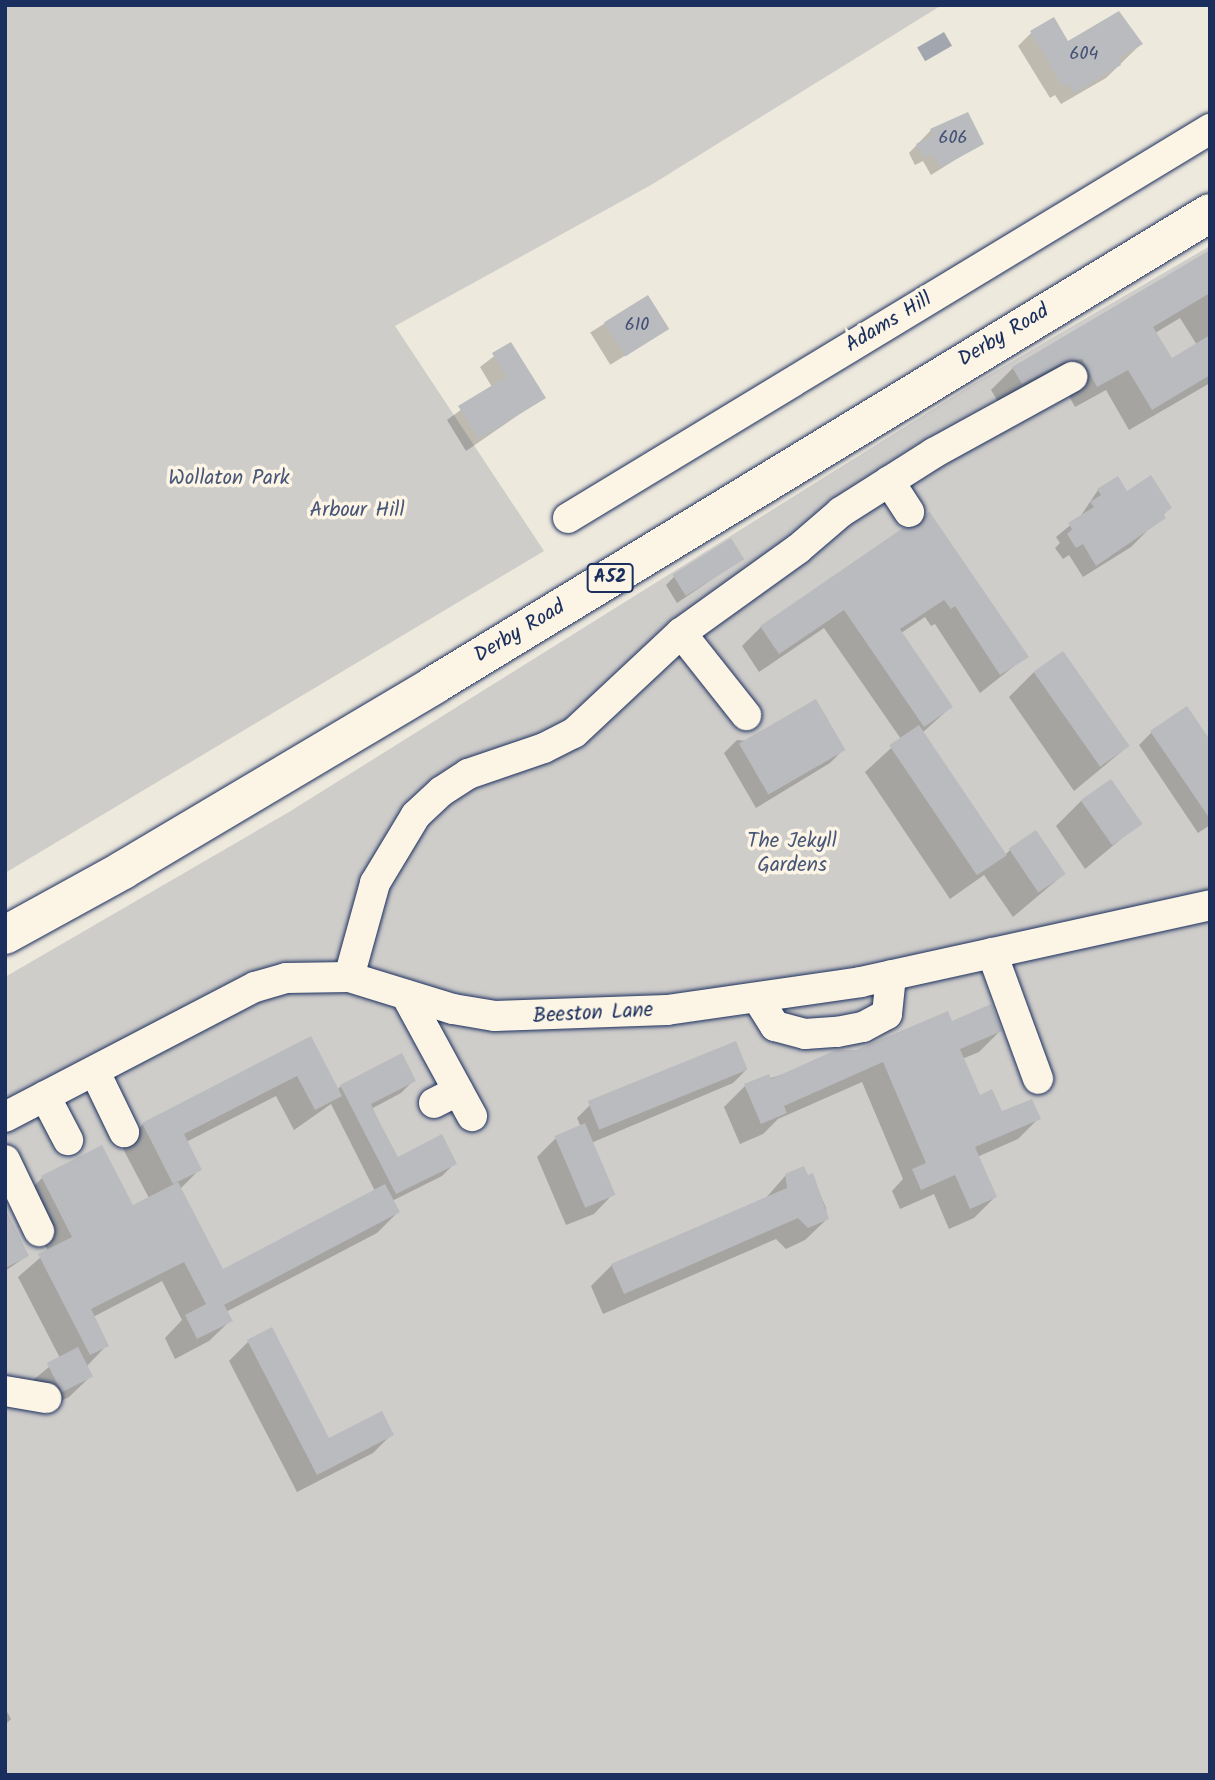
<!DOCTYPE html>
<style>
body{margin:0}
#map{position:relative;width:1215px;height:1780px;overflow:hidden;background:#eee9dd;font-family:Kalam,sans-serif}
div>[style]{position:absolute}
.green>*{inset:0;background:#cfcdca}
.water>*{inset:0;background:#a2a7af;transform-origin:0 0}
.shadow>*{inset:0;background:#0003;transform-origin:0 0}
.building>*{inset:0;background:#babbbe;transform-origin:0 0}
.roads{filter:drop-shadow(0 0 2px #1b2f5e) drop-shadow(0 0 2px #1b2f5e)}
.minor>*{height:30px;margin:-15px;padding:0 15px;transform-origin:15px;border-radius:15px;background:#fcf5e5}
.highway>*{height:38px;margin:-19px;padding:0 19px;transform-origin:19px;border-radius:19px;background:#fcf5e5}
span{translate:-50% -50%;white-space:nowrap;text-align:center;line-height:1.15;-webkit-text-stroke:7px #fcf5e5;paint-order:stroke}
.number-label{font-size:18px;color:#435276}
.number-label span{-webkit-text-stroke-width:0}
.shield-label span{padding:2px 5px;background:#fcf5e5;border:2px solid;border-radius:5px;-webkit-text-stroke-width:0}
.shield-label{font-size:19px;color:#1b2f5e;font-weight:700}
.street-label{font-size:21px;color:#1b2f5e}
.park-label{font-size:21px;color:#485679}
.frame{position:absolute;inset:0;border:7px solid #1b2f5e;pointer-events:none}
</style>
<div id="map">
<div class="green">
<i style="clip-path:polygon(5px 5px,942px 5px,651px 185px,395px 326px,544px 551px,5px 873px)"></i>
<i style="clip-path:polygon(1210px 246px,1210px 1775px,5px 1775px,5px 977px,289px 812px,975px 383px)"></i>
</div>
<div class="water">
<i style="left:944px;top:32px;width:16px;height:31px;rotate:60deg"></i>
</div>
<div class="shadow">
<i style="clip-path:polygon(1031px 33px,1067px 43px,1141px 44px,1106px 78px,1061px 104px,1055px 95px,1050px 98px,1018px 46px)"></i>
<i style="clip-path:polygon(931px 130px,982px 143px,931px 175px,923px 161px,915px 165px,909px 153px)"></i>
<i style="clip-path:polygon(evenodd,1210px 252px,1210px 383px,1129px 430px,1106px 390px,1075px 407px,1060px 380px,1000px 405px,991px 390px,1013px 368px,1210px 252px,1180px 318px,1197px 345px,1171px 360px,1155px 333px,1180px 318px)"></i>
<i style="left:647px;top:297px;width:38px;height:67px;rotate:58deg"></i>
<i style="clip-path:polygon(510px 344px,543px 398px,466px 451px,447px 420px,492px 387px,480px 367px)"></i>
<i style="clip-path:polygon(1098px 490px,1127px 493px,1170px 508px,1131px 547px,1083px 577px,1069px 555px,1063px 559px,1055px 548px,1060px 543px,1056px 537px,1080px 517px)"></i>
<i style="clip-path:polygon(928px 514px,1027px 656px,980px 693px,935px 624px,931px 626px,925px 617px,901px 633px,951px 707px,922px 733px,1004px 856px,1010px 850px,1064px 874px,1013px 917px,984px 875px,950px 899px,865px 772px,901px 739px,824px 628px,759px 672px,742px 646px,761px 627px,914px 529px)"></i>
<i style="clip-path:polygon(742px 559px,677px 603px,666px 585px,674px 577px)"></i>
<i style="clip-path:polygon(1034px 672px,1127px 747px,1074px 791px,1009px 697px)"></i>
<i style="clip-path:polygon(1152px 732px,1210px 743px,1210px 825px,1198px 833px,1139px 745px)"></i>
<i style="clip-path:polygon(737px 740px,843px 750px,830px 763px,756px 808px,724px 753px)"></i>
<i style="clip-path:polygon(1081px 801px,1139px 824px,1085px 869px,1056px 826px)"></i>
<i style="clip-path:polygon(951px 1023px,1000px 1031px,979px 1052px,962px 1059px,979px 1097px,1001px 1114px,1038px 1119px,1018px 1139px,977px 1157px,995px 1197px,974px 1218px,949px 1229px,934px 1194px,900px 1209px,892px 1191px,903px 1179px,862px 1082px,778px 1119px,763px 1134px,740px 1144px,724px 1107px,745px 1086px)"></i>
<i style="clip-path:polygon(evenodd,311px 1038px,337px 1090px,341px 1086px,414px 1080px,401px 1093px,371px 1109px,397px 1159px,455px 1163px,442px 1176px,392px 1201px,398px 1212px,377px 1233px,226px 1312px,231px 1320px,209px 1341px,175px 1359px,165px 1338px,182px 1320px,162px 1281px,93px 1317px,107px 1345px,86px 1367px,91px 1376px,69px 1397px,40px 1411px,27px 1385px,60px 1358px,18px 1277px,48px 1251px,21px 1199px,42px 1178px,101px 1147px,132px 1207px,149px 1198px,121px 1145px,143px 1124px,311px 1038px,276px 1096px,294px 1130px,331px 1104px,375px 1191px,223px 1271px,180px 1189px,200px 1169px,186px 1142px,276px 1096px)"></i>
<i style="clip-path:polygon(746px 1070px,733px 1083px,591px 1143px,613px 1194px,594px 1214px,566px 1225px,537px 1157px,556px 1138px,581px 1127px,577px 1118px,590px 1105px)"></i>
<i style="clip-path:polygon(786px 1175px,812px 1175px,826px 1208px,827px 1219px,805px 1240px,786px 1249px,776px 1239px,603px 1314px,591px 1286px,612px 1265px,765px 1199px)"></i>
<i style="clip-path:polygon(5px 1212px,27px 1256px,5px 1271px)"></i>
<i style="clip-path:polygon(248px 1342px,329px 1440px,392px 1434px,373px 1453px,297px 1492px,229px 1361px)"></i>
<i style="clip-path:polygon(5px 1708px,11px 1719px,5px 1725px)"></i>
</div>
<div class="building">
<i style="clip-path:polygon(1119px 11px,1143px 44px,1118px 59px,1121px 65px,1074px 93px,1068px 83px,1063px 87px,1030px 31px,1054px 17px,1068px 41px)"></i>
<i style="clip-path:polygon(968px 112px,984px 144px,940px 168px,932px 154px,924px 158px,916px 144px,933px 135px,930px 129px)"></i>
<i style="clip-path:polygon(1210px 250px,1210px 293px,1153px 327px,1172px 358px,1210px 335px,1210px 375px,1152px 410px,1128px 370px,1097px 387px,1082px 359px,1064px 362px,1022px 384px,1012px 367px)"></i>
<i style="left:648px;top:295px;width:40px;height:52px;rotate:58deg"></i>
<i style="clip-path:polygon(511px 342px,546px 398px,479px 439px,458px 406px,506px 377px,492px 353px)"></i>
<i style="clip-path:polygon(1151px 475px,1172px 508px,1163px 514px,1166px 518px,1096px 566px,1083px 544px,1076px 548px,1067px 534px,1072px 529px,1068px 523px,1094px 507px,1090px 502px,1101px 495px,1097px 489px,1118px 476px,1127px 491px)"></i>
<i style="clip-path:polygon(929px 511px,1029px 657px,1000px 675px,955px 606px,951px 609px,944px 600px,900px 629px,953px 707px,924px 727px,844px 610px,779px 654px,760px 626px,903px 528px,919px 526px)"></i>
<i style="left:731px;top:538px;width:25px;height:69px;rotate:58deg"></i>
<i style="left:1063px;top:651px;width:116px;height:36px;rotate:55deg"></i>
<i style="left:816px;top:699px;width:59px;height:89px;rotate:60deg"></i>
<i style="clip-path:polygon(1187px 706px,1210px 740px,1210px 819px,1150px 731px)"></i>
<i style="left:919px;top:725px;width:157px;height:36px;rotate:56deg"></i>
<i style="left:1111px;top:779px;width:55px;height:37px;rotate:55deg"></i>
<i style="left:1036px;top:830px;width:53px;height:33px;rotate:56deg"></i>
<i style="clip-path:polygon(991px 1004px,1002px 1031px,960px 1049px,980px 1095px,992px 1089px,1002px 1111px,1032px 1099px,1041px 1119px,975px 1147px,997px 1197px,970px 1209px,955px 1175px,921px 1190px,912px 1169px,926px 1163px,883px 1062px,784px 1106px,787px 1113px,761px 1124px,744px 1084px,769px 1074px,771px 1079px,836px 1050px,856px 1050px,948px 1011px,952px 1021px)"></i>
<i style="clip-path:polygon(311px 1036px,342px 1096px,315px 1110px,297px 1076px,184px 1134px,202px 1170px,173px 1184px,142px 1123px)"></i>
<i style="left:736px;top:1041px;width:31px;height:160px;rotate:68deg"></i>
<i style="clip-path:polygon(402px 1053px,416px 1081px,371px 1104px,380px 1123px,398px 1157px,442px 1134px,457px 1164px,396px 1194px,340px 1085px)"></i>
<i style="left:585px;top:1123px;width:78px;height:33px;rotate:67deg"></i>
<i style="clip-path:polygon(102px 1145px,133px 1205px,178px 1182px,223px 1269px,385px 1184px,400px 1212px,224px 1305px,233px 1321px,197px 1339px,185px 1315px,206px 1304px,184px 1262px,91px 1309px,109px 1346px,90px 1355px,38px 1254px,72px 1237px,41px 1176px)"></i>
<i style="clip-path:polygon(804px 1166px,808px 1175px,813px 1173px,829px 1219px,808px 1228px,798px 1218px,624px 1294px,611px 1264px,787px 1188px,785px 1174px)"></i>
<i style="clip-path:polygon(5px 1208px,29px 1256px,5px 1268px)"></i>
<i style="clip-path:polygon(272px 1327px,329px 1438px,382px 1411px,394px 1435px,317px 1475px,247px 1340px)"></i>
<i style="left:78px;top:1347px;width:33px;height:35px;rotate:63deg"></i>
</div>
<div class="roads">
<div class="minor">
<i style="left:889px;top:481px;width:37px;rotate:57deg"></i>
<i style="left:568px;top:518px;width:751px;rotate:-31.21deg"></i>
<i style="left:681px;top:633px;width:105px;rotate:51.6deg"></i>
<i style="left:992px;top:953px;width:134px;rotate:69.9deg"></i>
<i style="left:349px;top:977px;width:98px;rotate:-74.5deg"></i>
<i style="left:375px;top:883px;width:79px;rotate:-58.9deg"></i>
<i style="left:416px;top:815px;width:35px;rotate:-43deg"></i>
<i style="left:442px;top:791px;width:31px;rotate:-33deg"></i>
<i style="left:468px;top:774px;width:80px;rotate:-18.9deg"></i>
<i style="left:544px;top:748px;width:34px;rotate:-27deg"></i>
<i style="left:574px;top:733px;width:146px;rotate:-43.1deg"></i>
<i style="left:681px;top:633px;width:144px;rotate:-35.7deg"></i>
<i style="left:798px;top:549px;width:57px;rotate:-40.7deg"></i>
<i style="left:841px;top:512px;width:110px;rotate:-32.4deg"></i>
<i style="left:934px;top:453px;width:158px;rotate:-28.8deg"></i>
<i style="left:406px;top:995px;width:138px;rotate:61.4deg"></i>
<i style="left:758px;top:999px;width:32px;rotate:58deg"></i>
<i style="left:775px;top:1026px;width:31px;rotate:15deg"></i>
<i style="left:805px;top:1034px;width:32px;rotate:-4deg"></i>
<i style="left:837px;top:1032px;width:26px;rotate:-11deg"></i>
<i style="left:863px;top:1027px;width:27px;rotate:-28deg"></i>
<i style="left:887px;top:1014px;width:39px;rotate:-84deg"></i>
<i style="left:95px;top:1072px;width:67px;rotate:64.2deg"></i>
<i style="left:45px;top:1096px;width:50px;rotate:62.4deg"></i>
<i style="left:434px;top:1103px;width:27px;rotate:-27deg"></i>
<i style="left:5px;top:1117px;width:282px;rotate:-27.5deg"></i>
<i style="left:255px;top:987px;width:32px;rotate:-16deg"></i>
<i style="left:286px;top:978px;width:63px;rotate:-0.9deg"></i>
<i style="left:349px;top:977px;width:109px;rotate:17.1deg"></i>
<i style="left:453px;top:1009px;width:43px;rotate:9.5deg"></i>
<i style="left:495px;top:1016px;width:172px;rotate:-2deg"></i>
<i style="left:667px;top:1010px;width:196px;rotate:-8.2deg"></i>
<i style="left:861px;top:982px;width:357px;rotate:-12.4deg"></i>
<i style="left:5px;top:1160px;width:79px;rotate:64.4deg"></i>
<i style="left:5px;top:1391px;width:42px;rotate:9.7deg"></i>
</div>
<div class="highway">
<i style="left:5px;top:935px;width:135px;rotate:-28.8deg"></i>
<i style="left:123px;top:870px;width:362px;rotate:-30.7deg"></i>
<i style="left:434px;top:685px;width:908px;rotate:-31.31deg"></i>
</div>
</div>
<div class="number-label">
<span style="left:1084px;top:55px">604</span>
<span style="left:953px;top:139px">606</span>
<span style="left:637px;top:326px">610</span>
</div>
<div class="shield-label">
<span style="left:610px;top:578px">A52</span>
</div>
<div class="street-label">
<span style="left:889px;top:323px;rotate:-31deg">Adams Hill</span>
<span style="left:1004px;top:336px;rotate:-31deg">Derby Road</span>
<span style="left:520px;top:632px;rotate:-31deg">Derby Road</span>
<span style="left:593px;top:1014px;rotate:-3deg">Beeston Lane</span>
</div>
<div class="park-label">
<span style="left:229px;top:479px">Wollaton Park</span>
<span style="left:357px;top:511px">Arbour Hill</span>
<span style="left:792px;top:854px">The Jekyll<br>Gardens</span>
</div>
<div class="frame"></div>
</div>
